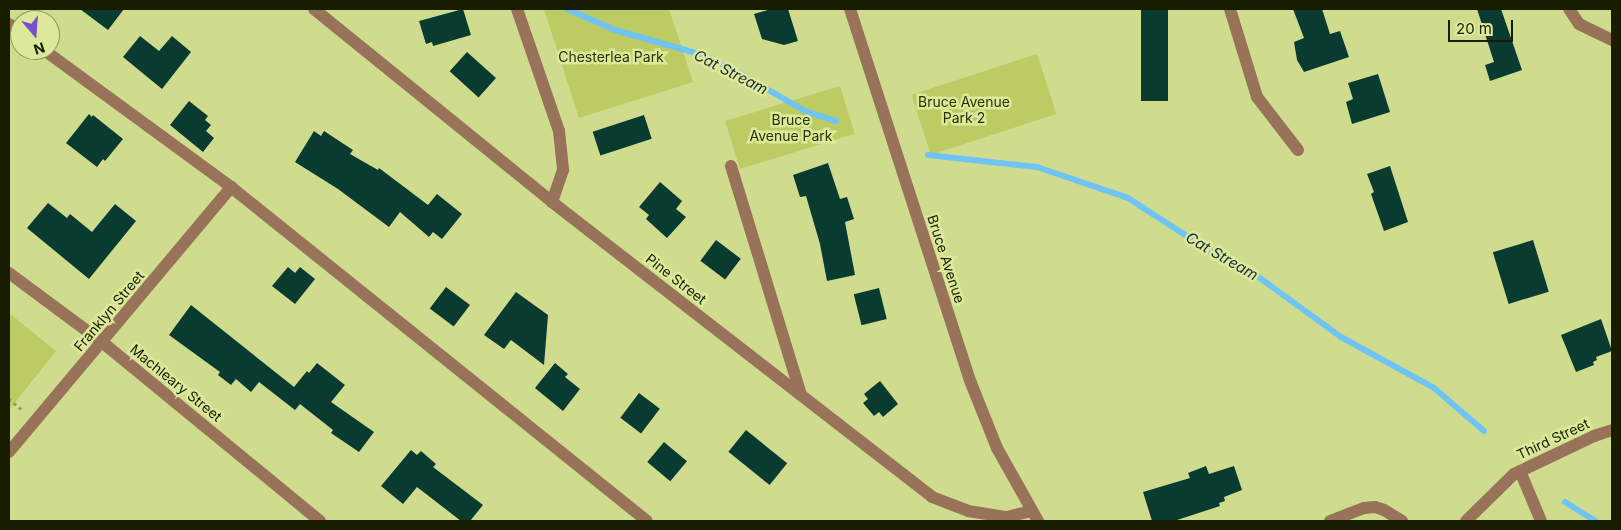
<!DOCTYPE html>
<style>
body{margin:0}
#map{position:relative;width:1621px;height:530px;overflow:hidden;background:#cfdc8e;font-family:Inter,sans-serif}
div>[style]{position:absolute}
.green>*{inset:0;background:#bccb62;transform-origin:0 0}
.stream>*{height:6px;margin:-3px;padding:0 3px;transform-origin:3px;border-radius:3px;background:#70c4f5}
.building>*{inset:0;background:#0a3b31;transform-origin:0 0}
.path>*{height:3px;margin-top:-1.5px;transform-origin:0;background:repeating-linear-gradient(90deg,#919b5d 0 2.5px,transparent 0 6.5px)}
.minor>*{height:12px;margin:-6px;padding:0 6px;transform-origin:6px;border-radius:6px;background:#987359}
span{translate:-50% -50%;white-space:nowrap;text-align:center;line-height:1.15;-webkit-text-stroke:5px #dce99b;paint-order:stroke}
.park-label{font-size:14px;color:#2c3102}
.street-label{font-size:14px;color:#191d00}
.water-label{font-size:15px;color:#1a2d39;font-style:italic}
.frame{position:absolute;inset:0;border:10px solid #191d00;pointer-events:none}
.north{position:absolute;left:10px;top:10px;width:50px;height:50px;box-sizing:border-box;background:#dce99b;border:1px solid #8e975d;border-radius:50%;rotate:162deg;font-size:14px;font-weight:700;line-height:20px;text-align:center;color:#191d00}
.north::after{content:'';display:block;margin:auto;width:18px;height:22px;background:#7a50c9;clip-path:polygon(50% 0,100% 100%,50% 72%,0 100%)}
.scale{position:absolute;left:1448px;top:20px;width:65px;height:22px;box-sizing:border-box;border:2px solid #191d00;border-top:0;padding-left:6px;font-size:15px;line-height:18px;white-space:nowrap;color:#191d00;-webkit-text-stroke:4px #dce99b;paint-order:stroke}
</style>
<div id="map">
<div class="green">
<i style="clip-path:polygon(544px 9px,669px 9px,693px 82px,579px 118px)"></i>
<i style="left:1037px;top:54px;width:63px;height:132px;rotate:72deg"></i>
<i style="left:840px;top:86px;width:50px;height:120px;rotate:73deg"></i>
<i style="clip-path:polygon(9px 313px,56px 351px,9px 410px)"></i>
</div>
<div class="stream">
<i style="left:567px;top:9px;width:52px;rotate:23.6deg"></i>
<i style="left:615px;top:30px;width:91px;rotate:15.9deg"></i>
<i style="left:703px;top:55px;width:42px;rotate:26.6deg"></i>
<i style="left:741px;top:74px;width:74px;rotate:30deg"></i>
<i style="left:805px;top:111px;width:33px;rotate:18deg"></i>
<i style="left:928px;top:155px;width:110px;rotate:6.3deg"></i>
<i style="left:1037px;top:167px;width:96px;rotate:18.8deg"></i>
<i style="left:1128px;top:198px;width:105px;rotate:32.9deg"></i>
<i style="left:1216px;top:255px;width:41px;rotate:25.9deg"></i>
<i style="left:1253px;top:273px;width:109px;rotate:36deg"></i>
<i style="left:1341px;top:337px;width:106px;rotate:28.7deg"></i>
<i style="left:1434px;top:388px;width:66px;rotate:40.7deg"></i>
<i style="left:1565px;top:502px;width:36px;rotate:32deg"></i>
</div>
<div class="building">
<i style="clip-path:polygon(80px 9px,124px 9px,108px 30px)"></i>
<i style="clip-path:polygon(463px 9px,471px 35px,433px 46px,432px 42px,426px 44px,419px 21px)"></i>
<i style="clip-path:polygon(771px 9px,788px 9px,798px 41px,784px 45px,762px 39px,754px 14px)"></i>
<i style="left:1141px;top:9px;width:27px;height:92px"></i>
<i style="clip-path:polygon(1293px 9px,1322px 9px,1330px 34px,1340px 31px,1349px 57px,1304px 72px,1297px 60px,1294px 42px,1304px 38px)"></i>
<i style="clip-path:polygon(1477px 9px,1501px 9px,1522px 70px,1490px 81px,1485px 65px,1494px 62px)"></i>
<i style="clip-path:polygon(140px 36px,159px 51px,172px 36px,191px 52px,162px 89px,123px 57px)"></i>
<i style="left:467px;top:52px;width:39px;height:26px;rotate:42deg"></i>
<i style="clip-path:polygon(1378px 74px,1390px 112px,1352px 124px,1346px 102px,1353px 99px,1348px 83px)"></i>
<i style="clip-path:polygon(189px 101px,208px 116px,205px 120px,211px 125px,206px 131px,214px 138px,203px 152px,170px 125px)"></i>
<i style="clip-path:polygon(89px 114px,92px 117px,93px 115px,123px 139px,105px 161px,103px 159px,97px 167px,66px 143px)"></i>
<i style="left:644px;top:115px;width:25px;height:54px;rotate:72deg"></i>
<i style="clip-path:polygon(314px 131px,321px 136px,324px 131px,353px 150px,350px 154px,378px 170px,379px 168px,428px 205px,437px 194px,462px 214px,442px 239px,433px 232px,429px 237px,400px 212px,389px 227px,338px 189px,295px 162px)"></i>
<i style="clip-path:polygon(828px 163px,840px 199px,847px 197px,854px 219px,845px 222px,855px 275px,827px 281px,820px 244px,806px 196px,800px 197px,793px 175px)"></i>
<i style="clip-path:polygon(1390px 166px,1408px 222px,1384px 231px,1371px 194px,1374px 192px,1367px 174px)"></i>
<i style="clip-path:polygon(660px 182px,682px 201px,676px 209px,686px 217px,667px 238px,646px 219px,649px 215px,639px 207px)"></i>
<i style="clip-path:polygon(48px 203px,67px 218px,70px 214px,92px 232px,115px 204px,136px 221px,89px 279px,27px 228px)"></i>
<i style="left:716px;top:240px;width:31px;height:26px;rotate:37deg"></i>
<i style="left:1533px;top:240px;width:54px;height:42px;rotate:73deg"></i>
<i style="clip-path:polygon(288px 267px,295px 273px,300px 267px,315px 279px,295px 304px,272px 286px)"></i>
<i style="left:446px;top:287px;width:30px;height:27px;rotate:37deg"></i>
<i style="left:879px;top:288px;width:32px;height:26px;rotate:76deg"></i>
<i style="clip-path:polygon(516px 292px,548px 315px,544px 365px,511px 340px,504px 349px,484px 335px)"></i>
<i style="clip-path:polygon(191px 305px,294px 387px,307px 371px,309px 373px,317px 363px,345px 385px,331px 402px,374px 432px,359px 452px,331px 433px,333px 430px,300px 404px,295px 410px,259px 382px,251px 392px,236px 379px,231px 385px,218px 375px,220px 372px,169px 335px)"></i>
<i style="clip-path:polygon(1601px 319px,1612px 351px,1596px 357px,1597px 360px,1593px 362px,1594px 365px,1576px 372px,1561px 335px)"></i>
<i style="clip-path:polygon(555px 363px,568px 374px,565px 377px,580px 389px,563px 411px,535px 388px)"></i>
<i style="clip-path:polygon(880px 381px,898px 404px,883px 417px,879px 412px,874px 416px,863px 403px,868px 399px,864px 394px)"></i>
<i style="left:639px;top:393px;width:26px;height:31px;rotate:37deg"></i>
<i style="left:746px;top:430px;width:53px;height:28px;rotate:39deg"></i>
<i style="left:664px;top:442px;width:30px;height:26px;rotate:40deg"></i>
<i style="clip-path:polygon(411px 450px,417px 455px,421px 451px,436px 464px,433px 467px,483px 505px,470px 521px,461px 521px,417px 487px,403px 504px,381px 486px)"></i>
<i style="clip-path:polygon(1206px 466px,1209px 474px,1234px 466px,1242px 490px,1224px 497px,1225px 501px,1219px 503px,1220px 506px,1174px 521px,1152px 521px,1143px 492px,1190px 478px,1188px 473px)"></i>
</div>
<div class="path">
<i style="left:9px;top:399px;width:19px;rotate:39deg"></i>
</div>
<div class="minor">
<i style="left:314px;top:9px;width:306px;rotate:39deg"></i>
<i style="left:552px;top:202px;width:481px;rotate:37.8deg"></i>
<i style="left:932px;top:497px;width:39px;rotate:21deg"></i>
<i style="left:968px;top:511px;width:39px;rotate:9deg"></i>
<i style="left:1007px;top:517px;width:25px;rotate:-14deg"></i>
<i style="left:517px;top:9px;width:129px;rotate:71deg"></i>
<i style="left:559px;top:131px;width:39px;rotate:84deg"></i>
<i style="left:563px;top:170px;width:34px;rotate:109deg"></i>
<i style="left:850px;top:9px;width:393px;rotate:72.1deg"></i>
<i style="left:971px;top:383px;width:70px;rotate:68.2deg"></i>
<i style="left:997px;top:448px;width:84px;rotate:60.7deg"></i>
<i style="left:1230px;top:9px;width:92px;rotate:72.9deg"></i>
<i style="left:1257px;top:97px;width:67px;rotate:52.3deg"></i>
<i style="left:1569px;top:9px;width:18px;rotate:56deg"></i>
<i style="left:1579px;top:24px;width:37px;rotate:26deg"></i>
<i style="left:9px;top:24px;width:14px;rotate:36deg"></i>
<i style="left:44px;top:50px;width:232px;rotate:36.2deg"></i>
<i style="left:231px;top:187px;width:533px;rotate:38.76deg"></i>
<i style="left:731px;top:166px;width:239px;rotate:73deg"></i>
<i style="left:9px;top:273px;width:116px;rotate:36.6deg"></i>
<i style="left:102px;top:342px;width:282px;rotate:39.4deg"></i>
<i style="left:9px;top:452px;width:346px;rotate:-50deg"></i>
<i style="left:1520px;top:471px;width:54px;rotate:67.2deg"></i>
<i style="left:1330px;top:521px;width:36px;rotate:-21deg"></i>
<i style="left:1364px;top:508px;width:11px;rotate:-5deg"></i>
<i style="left:1375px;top:507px;width:9px;rotate:18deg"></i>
<i style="left:1384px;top:510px;width:21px;rotate:31deg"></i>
<i style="left:1466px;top:521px;width:67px;rotate:-44.4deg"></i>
<i style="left:1514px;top:474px;width:89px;rotate:-25.4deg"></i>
<i style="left:1594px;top:436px;width:19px;rotate:-18deg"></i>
</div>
<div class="park-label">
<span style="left:611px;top:57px">Chesterlea Park</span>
<span style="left:964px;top:110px">Bruce Avenue<br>Park 2</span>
<span style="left:791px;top:128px">Bruce<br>Avenue Park</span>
</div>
<div class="street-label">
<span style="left:946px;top:259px;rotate:72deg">Bruce Avenue</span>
<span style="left:676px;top:279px;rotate:38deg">Pine Street</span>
<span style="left:109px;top:311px;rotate:-50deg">Franklyn Street</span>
<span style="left:176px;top:383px;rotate:39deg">Machleary Street</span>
<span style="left:1553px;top:439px;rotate:-25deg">Third Street</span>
</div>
<div class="water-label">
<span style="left:731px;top:72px;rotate:27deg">Cat Stream</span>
<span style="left:1222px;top:256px;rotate:30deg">Cat Stream</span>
</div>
<div class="frame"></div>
<div class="north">N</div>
<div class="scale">20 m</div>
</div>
